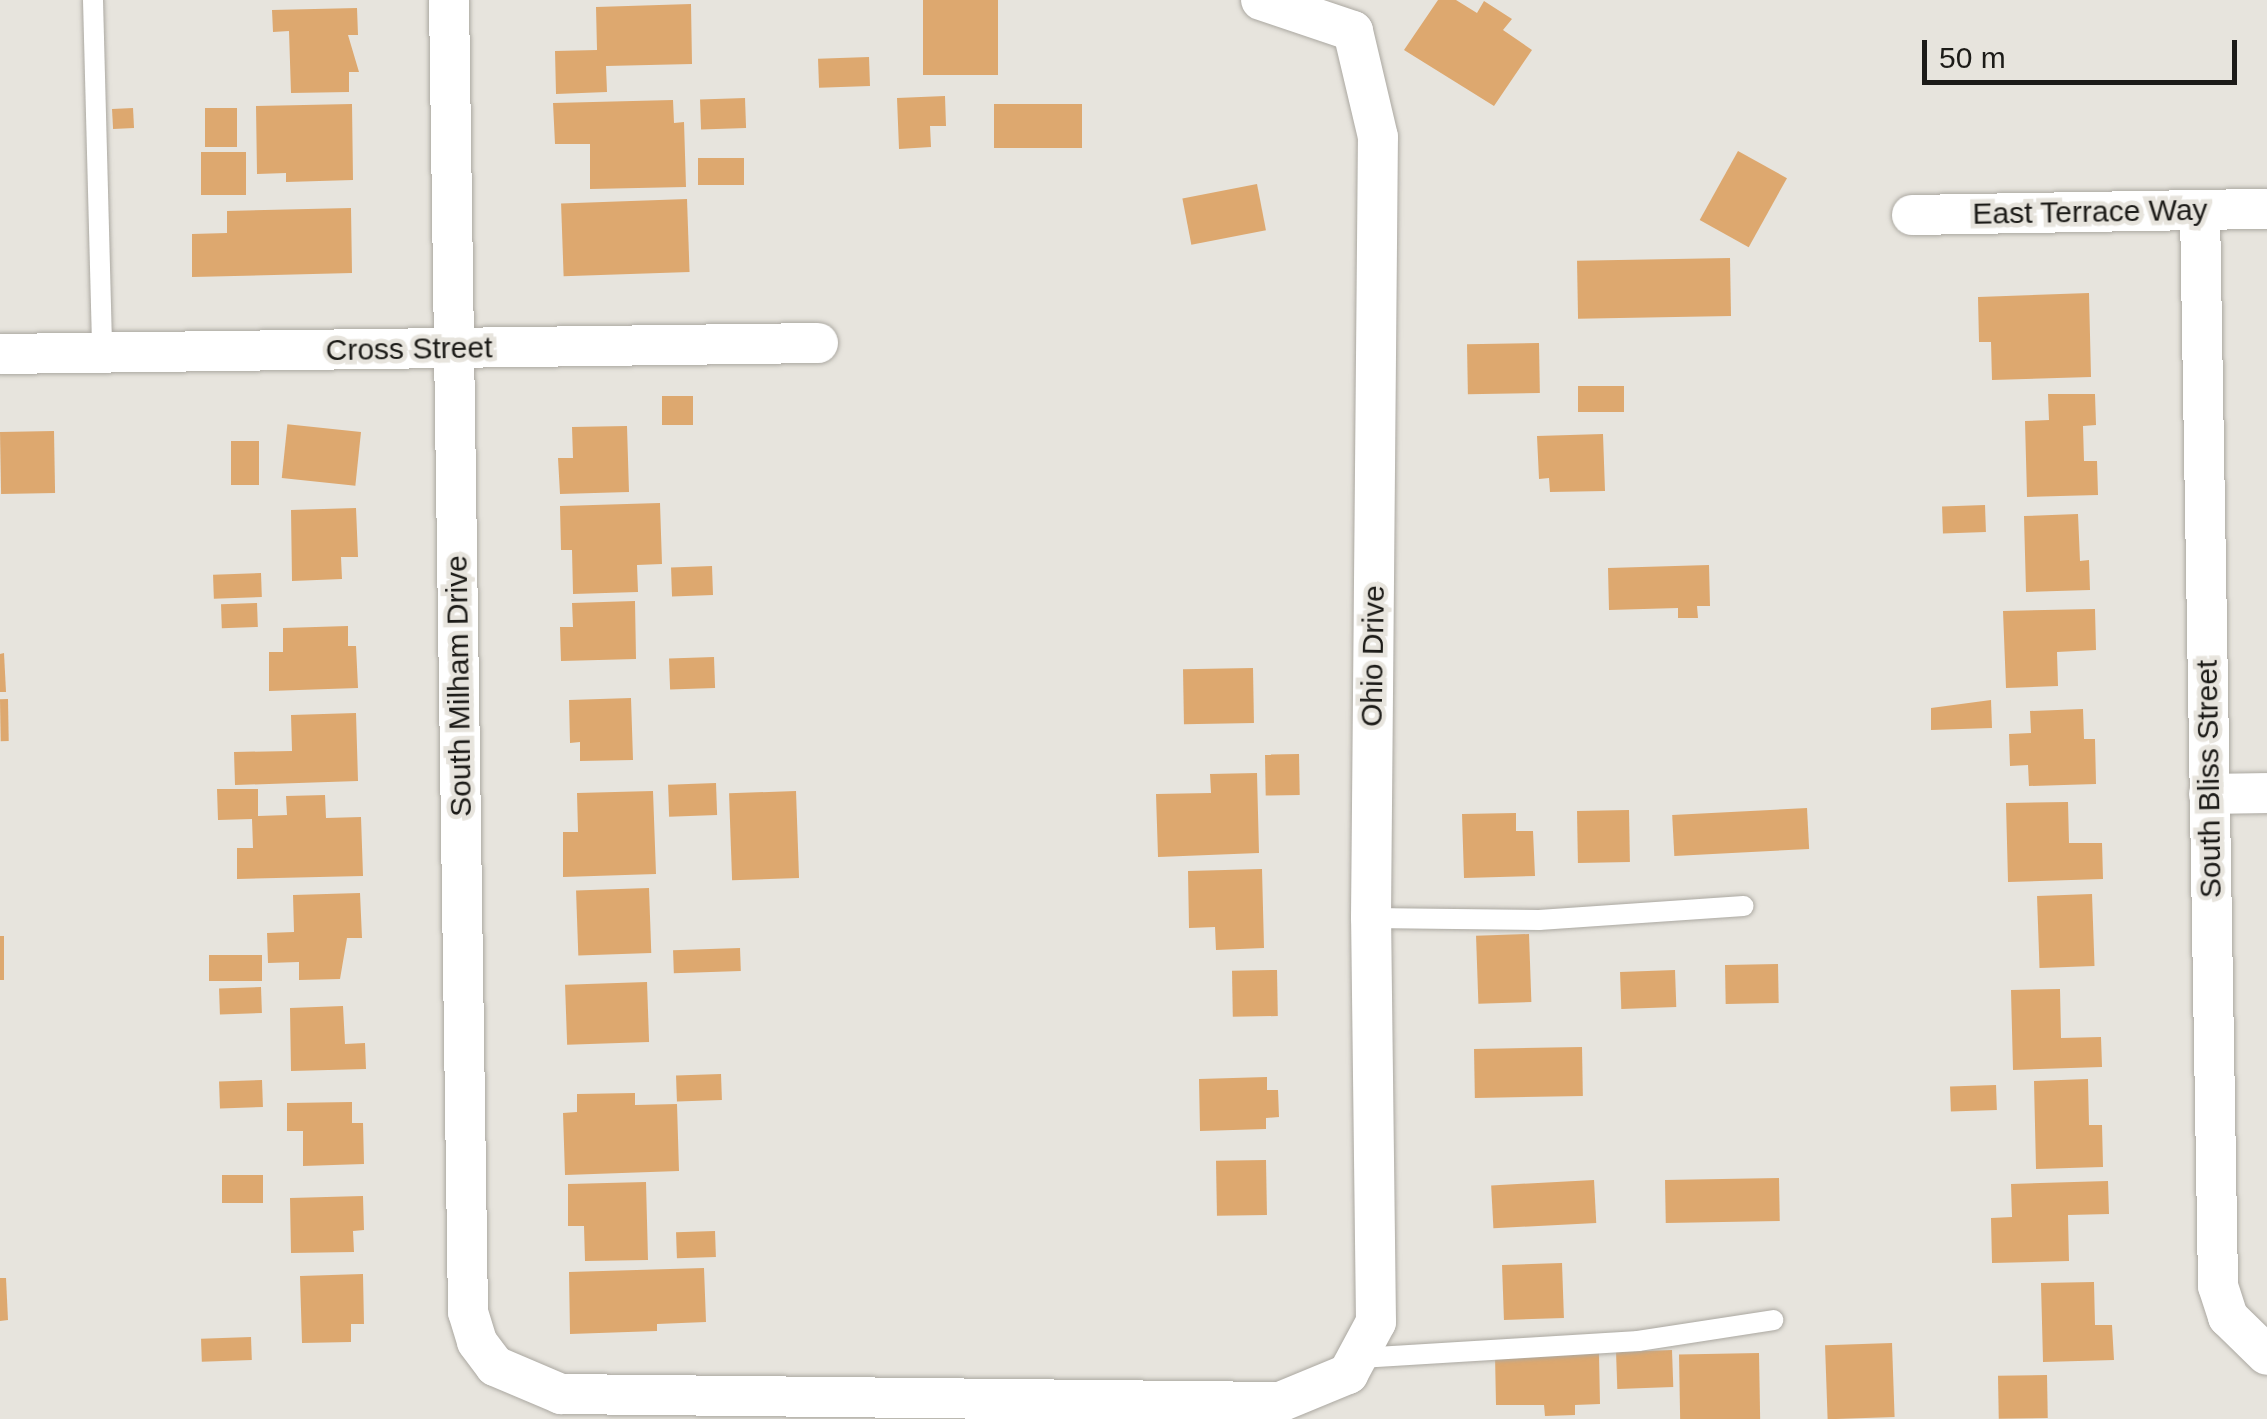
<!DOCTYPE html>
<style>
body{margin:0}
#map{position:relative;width:2267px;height:1419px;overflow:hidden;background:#e7e4dd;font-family:Helvetica,sans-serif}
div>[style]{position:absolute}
.building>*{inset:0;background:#dda86f;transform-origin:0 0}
.roads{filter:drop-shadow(0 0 2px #aba8a1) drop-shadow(0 0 2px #aba8a1)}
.service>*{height:20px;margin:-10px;padding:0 10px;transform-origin:10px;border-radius:10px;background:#fff}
.minor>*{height:40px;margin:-20px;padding:0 20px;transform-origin:20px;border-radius:20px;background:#fff}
span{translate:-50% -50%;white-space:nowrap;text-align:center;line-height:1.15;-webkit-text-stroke:9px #e7e4dd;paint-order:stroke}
.street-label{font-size:30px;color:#1c1b18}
.scale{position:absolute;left:1922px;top:40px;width:315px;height:45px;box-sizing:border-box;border:5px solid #1c1b18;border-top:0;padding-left:12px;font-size:30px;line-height:35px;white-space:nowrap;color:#1c1b18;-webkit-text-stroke:8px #e7e4dd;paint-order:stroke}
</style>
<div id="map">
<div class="building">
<i style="left:923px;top:0;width:75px;height:75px"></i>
<i style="clip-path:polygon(1438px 0,1456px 0,1477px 13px,1484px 1px,1512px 19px,1503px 30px,1532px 50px,1494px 106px,1404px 50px)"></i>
<i style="clip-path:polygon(691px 4px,692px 64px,606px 66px,607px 92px,556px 94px,555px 51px,597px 50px,596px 7px)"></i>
<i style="clip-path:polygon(357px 8px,358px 35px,348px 35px,359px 72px,349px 72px,349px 92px,291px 93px,289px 31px,273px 32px,272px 10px)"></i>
<i style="left:869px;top:57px;width:29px;height:51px;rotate:88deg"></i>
<i style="clip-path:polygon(945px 96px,946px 126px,930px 126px,931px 147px,899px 149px,897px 98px)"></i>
<i style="left:745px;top:98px;width:30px;height:45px;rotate:88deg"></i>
<i style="clip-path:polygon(673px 100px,674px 123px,684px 122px,686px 187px,590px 189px,590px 144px,555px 144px,553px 103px)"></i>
<i style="clip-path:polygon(352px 104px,353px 180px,286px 182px,286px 173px,257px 174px,256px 106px)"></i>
<i style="left:1082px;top:104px;width:44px;height:88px;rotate:90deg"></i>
<i style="left:133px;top:108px;width:20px;height:21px;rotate:87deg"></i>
<i style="left:205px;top:108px;width:32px;height:39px"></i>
<i style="left:1738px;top:151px;width:56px;height:79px;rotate:29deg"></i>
<i style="left:201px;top:152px;width:45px;height:43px"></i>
<i style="left:744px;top:158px;width:27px;height:46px;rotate:90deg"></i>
<i style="left:1257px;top:184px;width:47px;height:76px;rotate:79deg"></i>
<i style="left:687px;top:199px;width:73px;height:126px;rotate:88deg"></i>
<i style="clip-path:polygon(351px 208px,352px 273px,192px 277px,192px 234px,227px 233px,227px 211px)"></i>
<i style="left:1730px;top:258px;width:58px;height:153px;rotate:89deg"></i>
<i style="clip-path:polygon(2089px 293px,2091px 377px,1992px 380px,1991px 342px,1979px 342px,1978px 297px)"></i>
<i style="left:1539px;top:343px;width:50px;height:72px;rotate:89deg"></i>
<i style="left:1624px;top:386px;width:26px;height:46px;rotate:90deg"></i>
<i style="clip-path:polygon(2048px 394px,2095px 394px,2096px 425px,2083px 426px,2084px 461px,2097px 461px,2098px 495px,2027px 497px,2025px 421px,2049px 420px)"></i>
<i style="left:662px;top:396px;width:31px;height:29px"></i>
<i style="clip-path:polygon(627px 426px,629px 492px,560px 494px,558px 458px,573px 458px,572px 427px)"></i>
<i style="left:54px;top:431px;width:62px;height:54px;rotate:89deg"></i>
<i style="left:361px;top:432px;width:54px;height:74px;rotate:96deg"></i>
<i style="clip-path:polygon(1603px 434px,1605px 491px,1550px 492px,1549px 478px,1539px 479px,1537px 436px)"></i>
<i style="left:231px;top:441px;width:28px;height:44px"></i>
<i style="clip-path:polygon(660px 503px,662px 564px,637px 565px,638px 592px,573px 594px,572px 550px,561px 550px,560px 506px)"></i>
<i style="left:1985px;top:505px;width:27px;height:43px;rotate:88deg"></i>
<i style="clip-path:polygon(356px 508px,358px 557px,341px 557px,342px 579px,292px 581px,291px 510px)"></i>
<i style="clip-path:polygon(2078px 514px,2080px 561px,2089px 560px,2090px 590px,2026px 592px,2024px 516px)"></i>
<i style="clip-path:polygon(1709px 565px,1710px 606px,1697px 606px,1698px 618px,1678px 618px,1678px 608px,1609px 610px,1608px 568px)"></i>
<i style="left:712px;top:566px;width:29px;height:41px;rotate:88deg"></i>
<i style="left:261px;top:573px;width:24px;height:48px;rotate:88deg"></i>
<i style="clip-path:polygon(635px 601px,636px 659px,561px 661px,560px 627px,573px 627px,572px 603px)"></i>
<i style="left:257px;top:603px;width:24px;height:36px;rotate:88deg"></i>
<i style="clip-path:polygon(2095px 609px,2096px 650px,2057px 652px,2058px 686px,2006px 688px,2003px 611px)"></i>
<i style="clip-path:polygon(348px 626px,348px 646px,356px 646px,358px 688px,269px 691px,269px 652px,283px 652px,283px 628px)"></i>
<i style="clip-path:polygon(4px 653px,6px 692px,0 692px,0 654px)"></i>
<i style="left:714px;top:657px;width:31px;height:45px;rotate:88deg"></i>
<i style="left:1253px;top:668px;width:55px;height:70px;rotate:89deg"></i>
<i style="clip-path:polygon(631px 698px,633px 760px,580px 761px,580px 742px,570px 743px,569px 700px)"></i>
<i style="left:8px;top:699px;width:42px;height:8px;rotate:89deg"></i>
<i style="clip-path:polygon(1991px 700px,1992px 728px,1931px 730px,1931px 708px)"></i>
<i style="clip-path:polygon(2083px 709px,2084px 739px,2095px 739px,2096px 784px,2029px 786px,2028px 765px,2010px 766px,2009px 734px,2031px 733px,2030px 711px)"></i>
<i style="clip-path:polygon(356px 713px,358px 781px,235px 785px,234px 752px,292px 751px,291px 715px)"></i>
<i style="left:1299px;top:754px;width:41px;height:34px;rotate:89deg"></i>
<i style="clip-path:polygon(1257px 773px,1259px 853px,1158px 857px,1156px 794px,1211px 793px,1210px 774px)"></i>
<i style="left:716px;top:783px;width:32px;height:48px;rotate:88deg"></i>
<i style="clip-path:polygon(217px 789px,258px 789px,258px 816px,287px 815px,286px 796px,325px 795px,326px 818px,361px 817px,363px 876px,237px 879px,237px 848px,253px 848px,252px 819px,218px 820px)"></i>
<i style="clip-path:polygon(653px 791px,656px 874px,563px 877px,563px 832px,578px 832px,577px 793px)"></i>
<i style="left:796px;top:791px;width:87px;height:67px;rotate:88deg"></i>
<i style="clip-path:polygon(2068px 802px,2069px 843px,2102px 843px,2103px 879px,2008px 882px,2006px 803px)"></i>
<i style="left:1807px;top:808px;width:41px;height:135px;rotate:87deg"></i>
<i style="left:1629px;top:810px;width:52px;height:52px;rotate:89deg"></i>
<i style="clip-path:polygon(1516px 813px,1516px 831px,1533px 831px,1535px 876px,1464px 878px,1462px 814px)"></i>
<i style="clip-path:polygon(1262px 869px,1264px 948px,1216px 950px,1215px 927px,1189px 928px,1188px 871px)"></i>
<i style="left:649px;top:888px;width:65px;height:73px;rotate:88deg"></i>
<i style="clip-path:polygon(360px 893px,362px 938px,347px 938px,340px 979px,299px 980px,299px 962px,268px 963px,267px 933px,294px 932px,293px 895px)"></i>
<i style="left:2092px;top:894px;width:72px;height:55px;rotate:88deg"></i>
<i style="left:1529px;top:934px;width:68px;height:53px;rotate:88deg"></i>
<i style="left:0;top:936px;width:4px;height:44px"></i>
<i style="left:740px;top:948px;width:23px;height:67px;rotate:88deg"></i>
<i style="left:262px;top:955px;width:26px;height:53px;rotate:90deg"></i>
<i style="left:1778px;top:964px;width:39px;height:53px;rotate:89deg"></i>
<i style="left:1277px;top:970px;width:46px;height:45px;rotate:89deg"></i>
<i style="left:1675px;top:970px;width:37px;height:55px;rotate:88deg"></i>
<i style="left:647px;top:982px;width:60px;height:82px;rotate:88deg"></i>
<i style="left:261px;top:987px;width:26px;height:42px;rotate:88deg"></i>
<i style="clip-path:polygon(2060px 989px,2061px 1038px,2101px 1037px,2102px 1067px,2013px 1070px,2011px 990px)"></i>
<i style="clip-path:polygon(343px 1006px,345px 1044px,365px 1043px,366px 1069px,291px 1071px,290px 1008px)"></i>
<i style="left:1582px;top:1047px;width:49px;height:108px;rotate:89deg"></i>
<i style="left:721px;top:1074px;width:26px;height:45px;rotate:88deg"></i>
<i style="clip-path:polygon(1267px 1077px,1267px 1090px,1278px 1090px,1279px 1117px,1266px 1118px,1266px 1129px,1200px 1131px,1199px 1079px)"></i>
<i style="clip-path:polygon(2088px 1079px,2089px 1125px,2102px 1125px,2103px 1167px,2036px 1169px,2034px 1081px)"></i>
<i style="left:262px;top:1080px;width:27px;height:43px;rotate:88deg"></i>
<i style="left:1996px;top:1085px;width:25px;height:46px;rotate:88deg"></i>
<i style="clip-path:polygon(635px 1093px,635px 1105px,677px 1104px,679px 1171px,565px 1175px,563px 1113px,577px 1112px,577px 1094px)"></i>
<i style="clip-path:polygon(352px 1102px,352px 1123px,363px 1123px,364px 1164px,303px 1166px,303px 1131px,287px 1131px,287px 1103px)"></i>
<i style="left:1266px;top:1160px;width:55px;height:50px;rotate:89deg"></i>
<i style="left:263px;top:1175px;width:28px;height:41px;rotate:90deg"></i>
<i style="left:1779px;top:1178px;width:43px;height:114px;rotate:89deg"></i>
<i style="left:1594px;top:1180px;width:43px;height:103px;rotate:87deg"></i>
<i style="clip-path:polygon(2108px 1181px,2109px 1214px,2068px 1215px,2069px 1261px,1992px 1263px,1991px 1218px,2012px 1217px,2011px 1184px)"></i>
<i style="clip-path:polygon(646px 1182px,648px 1260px,585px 1261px,584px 1226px,568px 1226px,568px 1184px)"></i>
<i style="clip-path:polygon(363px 1196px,364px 1230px,353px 1231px,354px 1252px,291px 1253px,290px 1198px)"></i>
<i style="left:715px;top:1231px;width:26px;height:39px;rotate:88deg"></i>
<i style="left:1562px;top:1263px;width:55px;height:60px;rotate:88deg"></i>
<i style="clip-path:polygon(704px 1268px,706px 1322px,657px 1324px,657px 1331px,570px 1334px,569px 1272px)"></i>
<i style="clip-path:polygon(363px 1274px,364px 1324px,351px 1324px,351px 1342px,302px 1343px,300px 1276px)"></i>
<i style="clip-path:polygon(0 1278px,6px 1278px,8px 1320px,0 1321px)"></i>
<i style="clip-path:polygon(2094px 1282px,2095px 1325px,2112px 1325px,2114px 1360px,2043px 1362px,2041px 1283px)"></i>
<i style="left:251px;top:1337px;width:23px;height:50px;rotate:88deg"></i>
<i style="left:1892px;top:1343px;width:74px;height:67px;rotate:88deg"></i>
<i style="left:1672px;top:1350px;width:37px;height:56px;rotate:88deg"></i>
<i style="clip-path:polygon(1599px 1353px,1600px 1404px,1575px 1405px,1575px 1415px,1545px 1416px,1544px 1405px,1496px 1405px,1495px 1355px)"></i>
<i style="left:1759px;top:1353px;width:66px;height:80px;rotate:89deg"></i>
<i style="left:2047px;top:1375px;width:43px;height:49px;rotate:89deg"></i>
</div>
<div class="roads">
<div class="service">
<i style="left:93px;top:0;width:353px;rotate:88.5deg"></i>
<i style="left:1371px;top:918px;width:168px;rotate:0.7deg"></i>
<i style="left:1539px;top:920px;width:205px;rotate:-3.9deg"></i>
<i style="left:1360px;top:1358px;width:279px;rotate:-3.5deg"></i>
<i style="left:1638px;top:1341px;width:137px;rotate:-8.8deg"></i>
</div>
<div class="minor">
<i style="left:449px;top:0;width:1312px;rotate:89.17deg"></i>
<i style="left:468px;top:1312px;width:31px;rotate:73deg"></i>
<i style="left:477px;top:1342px;width:30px;rotate:53deg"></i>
<i style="left:495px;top:1366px;width:72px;rotate:23deg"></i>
<i style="left:561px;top:1394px;width:719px;rotate:0.64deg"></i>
<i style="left:1280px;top:1402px;width:74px;rotate:-22.4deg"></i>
<i style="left:1348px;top:1374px;width:59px;rotate:-61.7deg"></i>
<i style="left:1376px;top:1322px;width:404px;rotate:-90.7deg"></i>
<i style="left:1371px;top:918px;width:781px;rotate:-89.49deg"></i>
<i style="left:1378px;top:137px;width:109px;rotate:-103.3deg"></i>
<i style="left:1353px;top:31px;width:97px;rotate:-161.4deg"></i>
<i style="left:2200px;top:210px;width:1076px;rotate:89.04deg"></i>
<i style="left:2218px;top:1286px;width:33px;rotate:72deg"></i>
<i style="left:2228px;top:1317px;width:54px;rotate:44.3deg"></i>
<i style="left:1912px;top:215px;width:355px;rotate:-1deg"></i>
<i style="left:0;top:354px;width:818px;rotate:-0.77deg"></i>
<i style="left:2209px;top:794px;width:58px;rotate:-1deg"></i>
</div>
</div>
<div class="street-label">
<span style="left:2090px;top:212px;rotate:-1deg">East Terrace Way</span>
<span style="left:409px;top:349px;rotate:-1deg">Cross Street</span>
<span style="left:1373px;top:656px;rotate:-89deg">Ohio Drive</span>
<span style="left:459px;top:686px;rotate:-91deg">South Milham Drive</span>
<span style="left:2209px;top:779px;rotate:-91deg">South Bliss Street</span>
</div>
<div class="scale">50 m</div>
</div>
